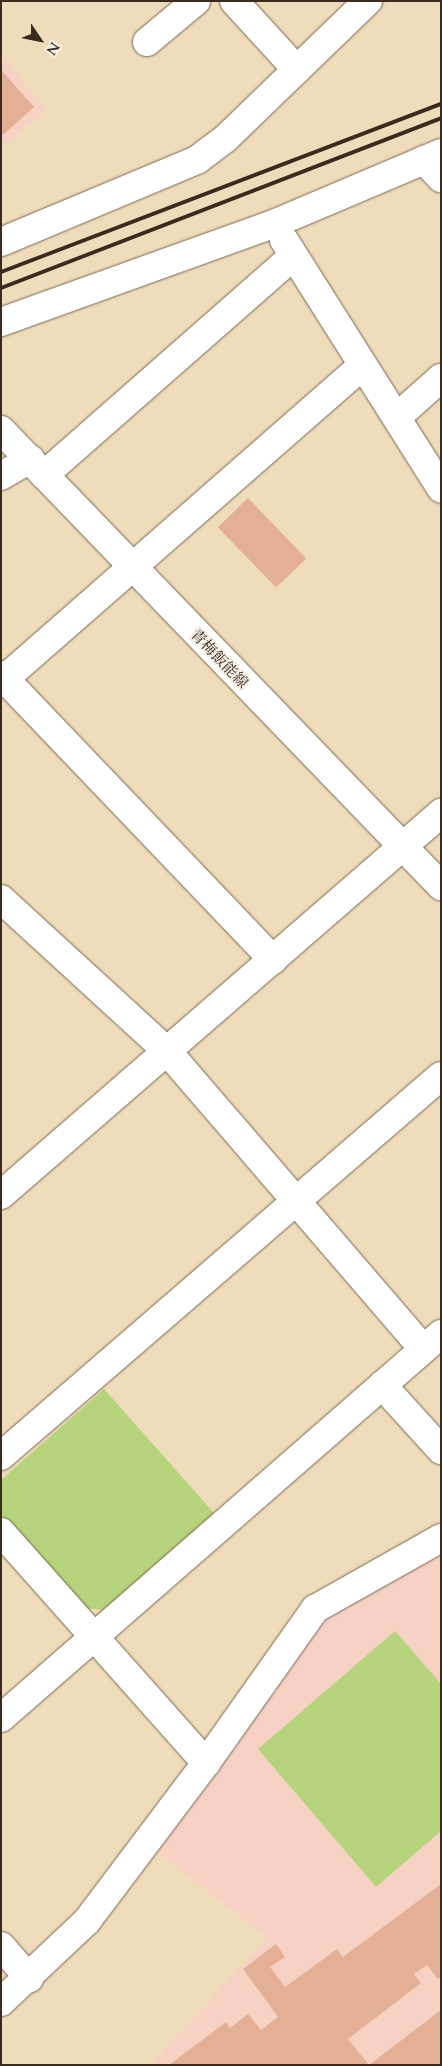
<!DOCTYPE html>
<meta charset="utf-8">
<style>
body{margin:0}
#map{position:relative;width:442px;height:2066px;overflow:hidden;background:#efdcba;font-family:Cardo,"Noto Serif JP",serif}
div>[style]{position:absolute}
.built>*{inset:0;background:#f6d2c5}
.green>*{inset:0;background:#b5d47b}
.building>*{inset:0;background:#e4b095;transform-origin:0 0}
.roads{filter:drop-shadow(0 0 1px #7a6855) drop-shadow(0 0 1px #7a6855)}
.minor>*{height:28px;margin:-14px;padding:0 14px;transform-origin:14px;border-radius:14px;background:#fff}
.major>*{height:28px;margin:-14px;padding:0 14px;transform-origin:14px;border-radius:14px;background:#fff}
.rail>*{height:4px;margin:-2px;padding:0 2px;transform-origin:2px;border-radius:2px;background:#3b2a1e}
span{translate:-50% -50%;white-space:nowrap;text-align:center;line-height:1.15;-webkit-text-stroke:4.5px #f7f3e8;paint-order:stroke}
.street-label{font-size:15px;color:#3b2a1e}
.frame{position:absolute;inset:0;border:2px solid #3b2a1e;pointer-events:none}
.north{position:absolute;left:15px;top:15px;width:50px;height:50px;-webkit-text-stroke:4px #f7f3e8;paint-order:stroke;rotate:124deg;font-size:14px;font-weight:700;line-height:20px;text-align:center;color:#3b2a1e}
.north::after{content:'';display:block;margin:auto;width:18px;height:22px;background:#3b2a1e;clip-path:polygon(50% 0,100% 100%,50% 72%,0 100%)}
</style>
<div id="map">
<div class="built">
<i style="clip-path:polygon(1px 54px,47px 110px,5px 144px,1px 141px)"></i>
<i style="clip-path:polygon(441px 1553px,441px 2065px,150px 2065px,267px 1938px,155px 1850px,313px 1622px)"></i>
</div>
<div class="green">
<i style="clip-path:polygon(104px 1389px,214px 1513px,105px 1610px,81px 1608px,1px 1515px,1px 1480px)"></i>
<i style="clip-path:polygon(395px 1631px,441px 1684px,441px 1831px,376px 1887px,258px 1749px)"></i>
</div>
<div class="building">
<i style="clip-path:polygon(1px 70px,34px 107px,3px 135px,1px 132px)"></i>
<i style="left:248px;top:498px;width:84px;height:42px;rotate:46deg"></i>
<i style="clip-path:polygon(441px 1884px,441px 1977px,438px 1979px,427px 1965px,414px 1974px,421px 1983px,348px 2039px,369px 2065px,169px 2065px,226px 2022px,230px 2028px,248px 2014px,261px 2030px,278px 2017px,243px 1969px,276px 1944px,285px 1957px,270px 1967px,285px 1987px,337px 1949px,343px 1957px)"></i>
<i style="clip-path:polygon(441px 2010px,441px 2065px,369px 2065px)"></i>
</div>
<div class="roads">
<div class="minor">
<i style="left:234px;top:1px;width:93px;rotate:47.6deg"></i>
<i style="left:147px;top:42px;width:64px;rotate:-39.9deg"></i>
<i style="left:424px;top:160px;width:25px;rotate:47deg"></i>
<i style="left:284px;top:240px;width:294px;rotate:57.7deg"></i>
<i style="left:1px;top:242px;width:212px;rotate:-22.7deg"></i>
<i style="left:197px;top:160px;width:35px;rotate:-37deg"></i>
<i style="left:225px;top:139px;width:199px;rotate:-44deg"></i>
<i style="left:1px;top:322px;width:292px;rotate:-19.8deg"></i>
<i style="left:276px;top:223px;width:179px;rotate:-23deg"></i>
<i style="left:397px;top:417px;width:59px;rotate:-41.6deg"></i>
<i style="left:44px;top:475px;width:330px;rotate:-41.3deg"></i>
<i style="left:1px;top:476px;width:34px;rotate:-30deg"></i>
<i style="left:1px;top:675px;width:394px;rotate:46.3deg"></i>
<i style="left:1px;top:682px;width:480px;rotate:-41.2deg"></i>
<i style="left:1px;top:899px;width:225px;rotate:42.5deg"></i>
<i style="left:167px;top:1051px;width:393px;rotate:49.3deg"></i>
<i style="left:1px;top:1195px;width:583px;rotate:-40.96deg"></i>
<i style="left:382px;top:1385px;width:88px;rotate:47.8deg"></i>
<i style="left:1px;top:1456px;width:581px;rotate:-40.82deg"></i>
<i style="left:1px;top:1532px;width:309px;rotate:48.4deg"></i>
<i style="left:1px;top:1718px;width:584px;rotate:-41.11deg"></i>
<i style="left:1px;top:1946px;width:43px;rotate:48.8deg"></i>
<i style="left:1px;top:2002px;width:118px;rotate:-43.3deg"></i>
<i style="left:87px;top:1921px;width:198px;rotate:-53deg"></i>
<i style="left:206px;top:1763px;width:189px;rotate:-54.7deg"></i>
<i style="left:315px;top:1609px;width:145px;rotate:-29.4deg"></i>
</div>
<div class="major">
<i style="left:1px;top:430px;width:634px;rotate:46.02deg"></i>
</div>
</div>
<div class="rail">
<i style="left:1px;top:272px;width:471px;rotate:-20.9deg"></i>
<i style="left:1px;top:288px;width:472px;rotate:-21.1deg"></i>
</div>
<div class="street-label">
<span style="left:219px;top:659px;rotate:46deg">青梅飯能線</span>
</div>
<div class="frame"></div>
<div class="north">N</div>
</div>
